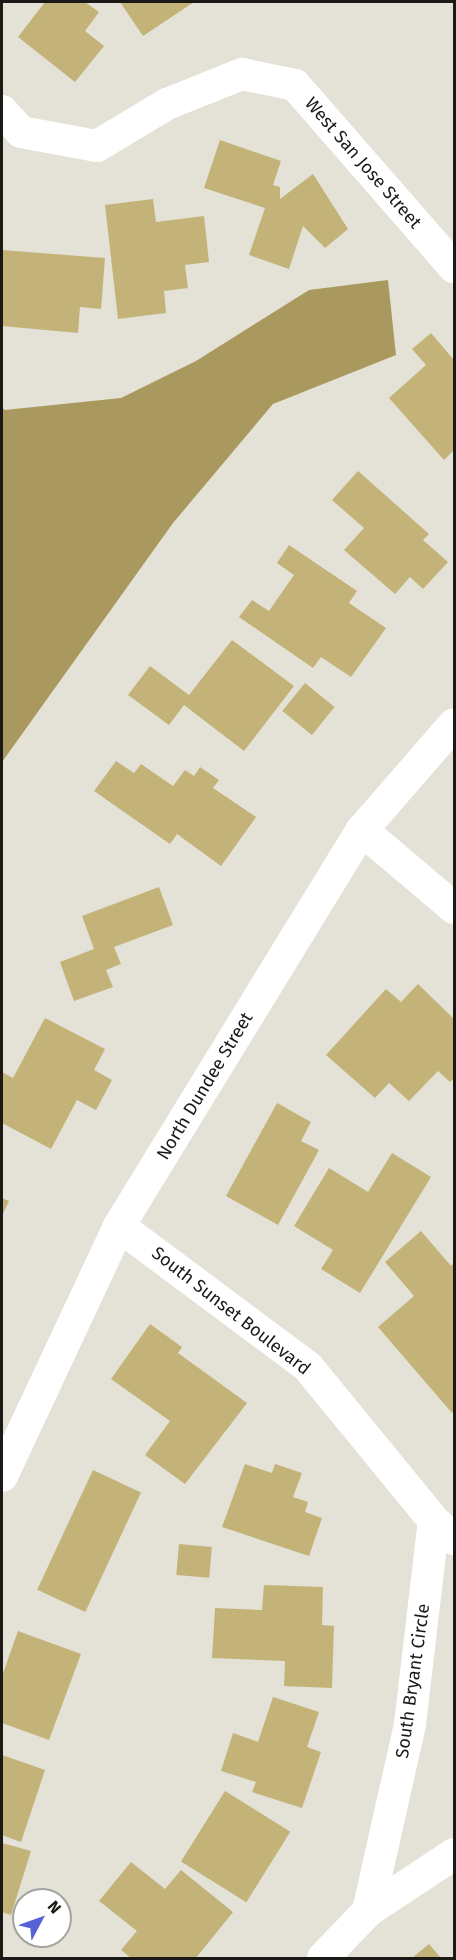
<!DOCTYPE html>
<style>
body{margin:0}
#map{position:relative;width:456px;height:1960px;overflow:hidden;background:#e4e1d6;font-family:"Fira Sans",sans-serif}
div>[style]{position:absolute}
.water>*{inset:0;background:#a9995f}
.building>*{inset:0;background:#c3b379;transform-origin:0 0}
.minor>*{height:32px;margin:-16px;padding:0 16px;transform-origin:16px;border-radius:16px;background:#fff}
span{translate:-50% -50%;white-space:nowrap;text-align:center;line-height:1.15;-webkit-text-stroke:5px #fff;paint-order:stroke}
.street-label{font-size:18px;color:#1a1915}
.frame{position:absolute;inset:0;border:3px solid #1a1915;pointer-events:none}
.north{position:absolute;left:12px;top:1888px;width:60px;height:60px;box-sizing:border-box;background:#fff;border:2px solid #a3a3a1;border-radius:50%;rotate:49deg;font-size:16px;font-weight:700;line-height:24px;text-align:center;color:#1a1915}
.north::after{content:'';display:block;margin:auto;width:21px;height:27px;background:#5562d8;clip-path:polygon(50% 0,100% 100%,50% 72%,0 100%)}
</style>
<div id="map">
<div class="water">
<i style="clip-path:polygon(388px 280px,396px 355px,273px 404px,173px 523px,2px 762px,2px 408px,5px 410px,121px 398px,196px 361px,309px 290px)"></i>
</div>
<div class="building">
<i style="clip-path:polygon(45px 2px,85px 2px,99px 12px,85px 31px,104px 46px,75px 82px,18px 37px)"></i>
<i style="clip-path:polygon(120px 2px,194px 2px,143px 36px)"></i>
<i style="clip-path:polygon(220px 140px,281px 161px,273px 185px,280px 187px,280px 199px,313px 174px,348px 229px,325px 248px,303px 226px,289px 269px,249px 255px,265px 208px,204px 188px)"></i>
<i style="clip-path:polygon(153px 199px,156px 222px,204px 216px,209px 262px,185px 265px,188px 288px,164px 291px,166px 313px,118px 319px,105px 205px)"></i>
<i style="clip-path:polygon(2px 250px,105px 258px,101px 309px,80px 307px,78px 333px,2px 326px)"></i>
<i style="clip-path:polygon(431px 333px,454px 360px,454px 450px,444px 460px,389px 398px,426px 365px,412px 349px)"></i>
<i style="clip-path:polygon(358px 471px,429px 534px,423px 540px,448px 562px,423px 589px,410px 577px,395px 594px,344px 550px,364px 528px,332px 500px)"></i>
<i style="clip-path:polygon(289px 545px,357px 591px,349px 603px,386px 628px,351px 677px,321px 657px,313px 668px,239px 617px,252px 600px,269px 611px,294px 575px,277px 563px)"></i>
<i style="clip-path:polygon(232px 640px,294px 686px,244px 751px,184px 705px,169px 725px,128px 695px,150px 666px,189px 695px)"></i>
<i style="left:305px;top:683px;width:38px;height:36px;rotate:39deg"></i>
<i style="clip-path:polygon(116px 761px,134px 773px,141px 764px,173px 786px,185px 770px,194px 776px,200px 767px,219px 780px,213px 788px,256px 817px,221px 866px,177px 834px,170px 844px,94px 791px)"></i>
<i style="clip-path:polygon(159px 887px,173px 925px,114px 947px,121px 964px,106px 970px,113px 987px,74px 1001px,60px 962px,94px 949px,82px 916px)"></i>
<i style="clip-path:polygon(418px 984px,454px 1019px,454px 1078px,450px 1082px,438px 1071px,409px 1101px,389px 1083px,375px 1098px,326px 1055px,386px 989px,401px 1002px)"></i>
<i style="clip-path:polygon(45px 1018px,105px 1049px,94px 1070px,112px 1080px,96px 1110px,77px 1100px,51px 1149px,2px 1123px,2px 1072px,13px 1078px)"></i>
<i style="clip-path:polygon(277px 1103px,311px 1122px,301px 1141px,319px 1150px,278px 1225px,226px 1196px)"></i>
<i style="clip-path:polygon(392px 1153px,431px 1177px,360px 1293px,321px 1269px,333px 1250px,294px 1226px,329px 1168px,368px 1192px)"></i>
<i style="clip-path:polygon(2px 1198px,9px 1201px,2px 1216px)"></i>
<i style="clip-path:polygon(421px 1231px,451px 1266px,454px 1262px,454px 1411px,452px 1413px,378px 1327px,414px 1296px,385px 1262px)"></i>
<i style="clip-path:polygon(150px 1324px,182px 1347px,178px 1353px,247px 1403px,185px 1484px,145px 1455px,170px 1421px,111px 1379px)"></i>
<i style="clip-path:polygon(245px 1464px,272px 1473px,275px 1464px,302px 1473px,293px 1497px,308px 1502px,305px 1512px,322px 1518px,309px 1556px,222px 1527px)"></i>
<i style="left:93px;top:1470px;width:53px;height:132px;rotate:25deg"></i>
<i style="left:179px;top:1544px;width:33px;height:31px;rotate:5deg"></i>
<i style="clip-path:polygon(264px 1585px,323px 1587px,322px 1625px,334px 1626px,332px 1688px,284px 1686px,285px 1661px,212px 1658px,215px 1608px,262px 1610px)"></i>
<i style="clip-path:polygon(18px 1631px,81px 1654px,49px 1740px,2px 1723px,2px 1676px)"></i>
<i style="clip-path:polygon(273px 1697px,319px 1712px,307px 1747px,321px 1752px,302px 1808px,252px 1792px,256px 1782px,221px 1771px,233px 1733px,258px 1742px)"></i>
<i style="clip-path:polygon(2px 1755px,45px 1770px,21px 1842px,2px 1835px)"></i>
<i style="left:225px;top:1791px;width:77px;height:83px;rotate:32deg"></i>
<i style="clip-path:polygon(2px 1843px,31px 1851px,11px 1915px,2px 1912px)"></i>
<i style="clip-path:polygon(131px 1862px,165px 1889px,181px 1870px,233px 1912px,196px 1958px,131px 1958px,121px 1950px,137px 1931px,99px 1901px)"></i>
<i style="clip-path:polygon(429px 1944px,441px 1958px,412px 1958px)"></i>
</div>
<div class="minor">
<i style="left:2px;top:111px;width:28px;rotate:48deg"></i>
<i style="left:21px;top:132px;width:77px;rotate:10.4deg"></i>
<i style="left:97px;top:146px;width:82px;rotate:-31deg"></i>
<i style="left:167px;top:104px;width:81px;rotate:-21.8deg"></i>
<i style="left:242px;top:74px;width:54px;rotate:11.7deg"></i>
<i style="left:295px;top:85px;width:242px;rotate:48.9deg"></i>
<i style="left:362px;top:830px;width:121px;rotate:40.3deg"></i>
<i style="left:119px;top:1226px;width:236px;rotate:36.7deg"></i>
<i style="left:308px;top:1367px;width:199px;rotate:50.7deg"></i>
<i style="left:434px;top:1521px;width:27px;rotate:42deg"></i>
<i style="left:2px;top:1476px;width:276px;rotate:-64.9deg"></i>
<i style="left:119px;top:1226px;width:465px;rotate:-58.5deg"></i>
<i style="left:362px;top:830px;width:140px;rotate:-49deg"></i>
<i style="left:368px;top:1911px;width:103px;rotate:-33.5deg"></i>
<i style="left:323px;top:1958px;width:65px;rotate:-46.2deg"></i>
<i style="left:368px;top:1911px;width:192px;rotate:-77.3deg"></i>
<i style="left:410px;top:1724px;width:204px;rotate:-83.3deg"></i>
</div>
<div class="street-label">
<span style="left:363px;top:163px;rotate:49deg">West San Jose Street</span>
<span style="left:205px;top:1086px;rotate:-59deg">North Dundee Street</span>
<span style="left:231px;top:1311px;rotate:38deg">South Sunset Boulevard</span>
<span style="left:413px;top:1681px;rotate:-82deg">South Bryant Circle</span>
</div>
<div class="frame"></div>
<div class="north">N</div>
</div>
